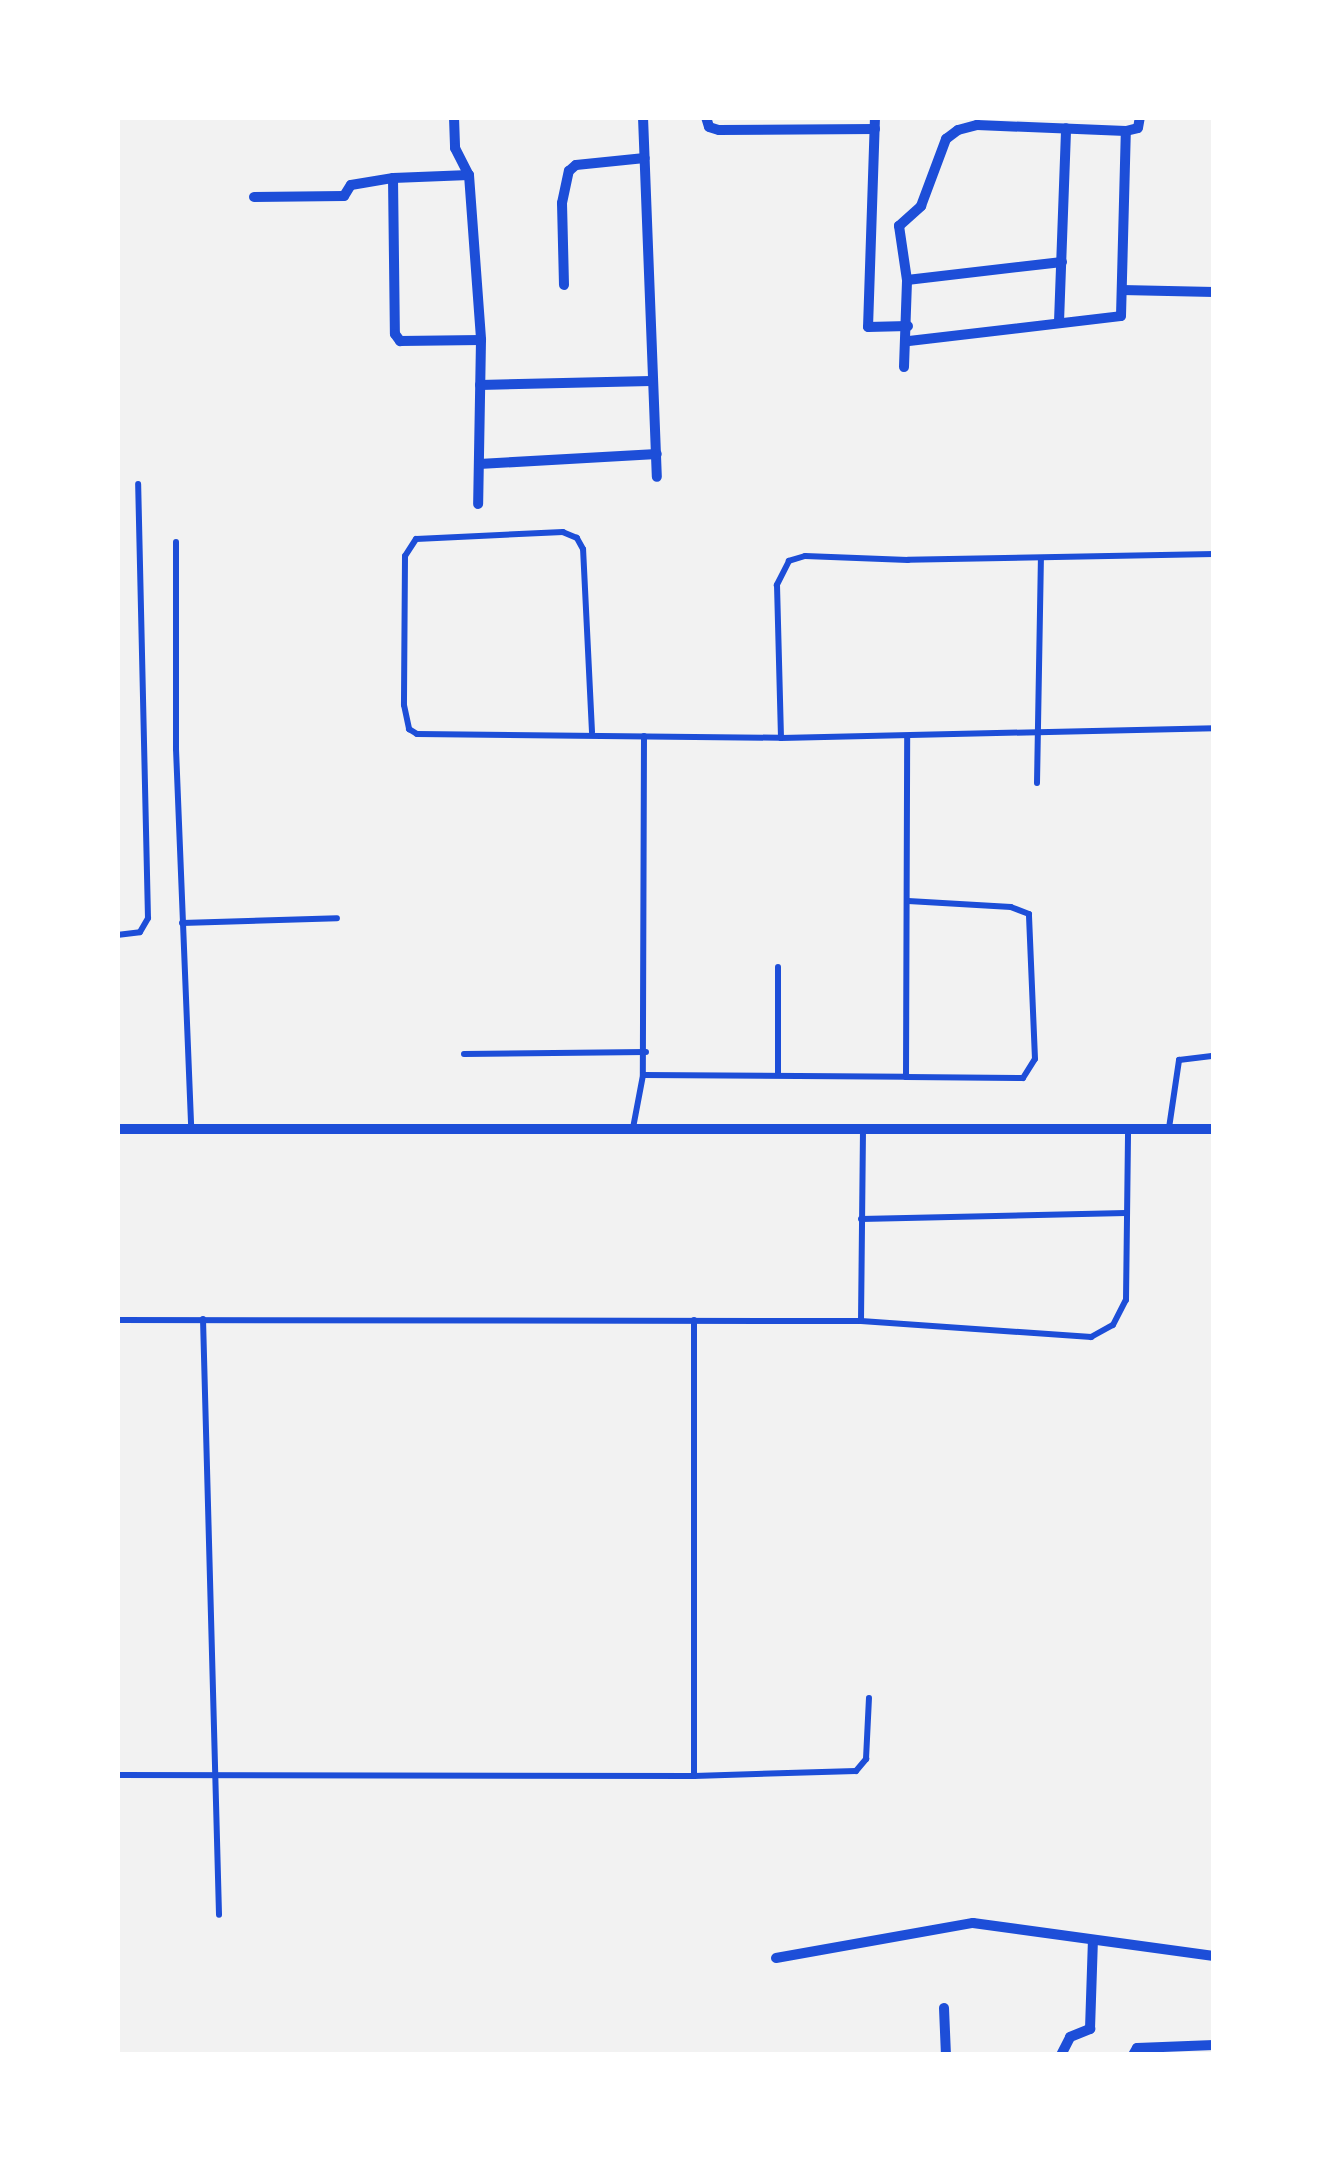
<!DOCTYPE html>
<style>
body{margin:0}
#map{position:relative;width:1331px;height:2172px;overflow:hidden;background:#f2f2f2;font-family:Montserrat,sans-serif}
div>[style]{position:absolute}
.service>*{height:6px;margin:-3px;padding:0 3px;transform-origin:3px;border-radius:3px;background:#1d4ed8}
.minor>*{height:10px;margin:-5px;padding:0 5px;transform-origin:5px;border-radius:5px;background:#1d4ed8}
span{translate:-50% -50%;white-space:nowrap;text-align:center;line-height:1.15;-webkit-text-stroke:12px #fff;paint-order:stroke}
.frame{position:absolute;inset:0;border:120px solid #fff;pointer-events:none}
</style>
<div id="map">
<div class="service">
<i style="left:176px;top:542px;width:207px;rotate:90deg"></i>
<i style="left:176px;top:749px;width:379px;rotate:87.7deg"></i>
<i style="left:1214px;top:554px;width:306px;rotate:178.9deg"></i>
<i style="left:908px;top:560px;width:103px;rotate:-177.8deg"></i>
<i style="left:805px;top:556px;width:17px;rotate:163deg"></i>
<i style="left:789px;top:561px;width:27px;rotate:117deg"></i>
<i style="left:777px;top:585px;width:153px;rotate:88.5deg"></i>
<i style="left:781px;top:738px;width:433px;rotate:-1.3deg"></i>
<i style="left:592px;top:732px;width:183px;rotate:-92.8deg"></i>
<i style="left:583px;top:549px;width:13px;rotate:-119deg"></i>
<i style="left:577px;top:538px;width:15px;rotate:-157deg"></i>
<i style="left:563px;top:532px;width:147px;rotate:177.3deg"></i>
<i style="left:416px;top:539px;width:20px;rotate:123deg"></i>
<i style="left:405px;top:556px;width:149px;rotate:90.4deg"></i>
<i style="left:404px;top:705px;width:25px;rotate:78deg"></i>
<i style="left:409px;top:729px;width:9px;rotate:32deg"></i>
<i style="left:417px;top:734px;width:363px;rotate:0.6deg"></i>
<i style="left:644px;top:736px;width:339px;rotate:90.2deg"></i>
<i style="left:643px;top:1075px;width:263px;rotate:0.4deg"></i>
<i style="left:906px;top:1077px;width:341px;rotate:-89.8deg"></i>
<i style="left:1037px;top:783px;width:225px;rotate:-89deg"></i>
<i style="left:182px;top:923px;width:155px;rotate:-1.8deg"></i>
<i style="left:117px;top:935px;width:23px;rotate:-7deg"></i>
<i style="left:140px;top:932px;width:16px;rotate:-60deg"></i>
<i style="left:148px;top:918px;width:434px;rotate:-91.3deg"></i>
<i style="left:464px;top:1054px;width:182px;rotate:-0.6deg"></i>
<i style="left:778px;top:1075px;width:108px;rotate:-90deg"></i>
<i style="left:906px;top:1077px;width:117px;rotate:0.5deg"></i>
<i style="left:1023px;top:1078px;width:22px;rotate:-58deg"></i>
<i style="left:1035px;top:1059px;width:145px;rotate:-92.4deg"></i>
<i style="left:1029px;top:914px;width:19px;rotate:-159deg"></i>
<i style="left:1011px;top:907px;width:103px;rotate:-176.7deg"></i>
<i style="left:633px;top:1128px;width:54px;rotate:-79.3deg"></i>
<i style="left:1169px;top:1128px;width:69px;rotate:-81.6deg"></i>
<i style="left:1179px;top:1060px;width:35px;rotate:-7deg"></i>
<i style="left:861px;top:1219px;width:265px;rotate:-1.3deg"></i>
<i style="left:203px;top:1319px;width:596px;rotate:88.46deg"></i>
<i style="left:117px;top:1320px;width:744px;rotate:0.08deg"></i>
<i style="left:861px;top:1321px;width:231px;rotate:4deg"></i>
<i style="left:1091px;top:1337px;width:25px;rotate:-29deg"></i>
<i style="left:1113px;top:1325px;width:28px;rotate:-63deg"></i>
<i style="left:1126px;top:1300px;width:170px;rotate:-89.3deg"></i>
<i style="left:861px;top:1321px;width:193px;rotate:-89.4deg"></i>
<i style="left:117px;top:1775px;width:577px;rotate:0.1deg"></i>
<i style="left:694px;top:1776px;width:456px;rotate:-90deg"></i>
<i style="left:694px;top:1776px;width:162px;rotate:-1.8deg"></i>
<i style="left:856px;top:1771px;width:16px;rotate:-50deg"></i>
<i style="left:866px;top:1759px;width:61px;rotate:-87.2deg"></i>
</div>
<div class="minor">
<i style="left:454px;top:117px;width:31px;rotate:88deg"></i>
<i style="left:455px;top:148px;width:30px;rotate:63deg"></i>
<i style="left:469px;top:175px;width:165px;rotate:85.8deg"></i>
<i style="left:481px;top:340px;width:164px;rotate:91deg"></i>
<i style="left:643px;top:117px;width:360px;rotate:87.8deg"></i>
<i style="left:706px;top:117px;width:10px;rotate:73deg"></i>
<i style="left:709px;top:127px;width:10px;rotate:17deg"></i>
<i style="left:719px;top:130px;width:156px;rotate:-0.4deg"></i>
<i style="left:875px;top:117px;width:210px;rotate:91.9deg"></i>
<i style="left:868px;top:327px;width:40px;rotate:-1.4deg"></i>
<i style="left:469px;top:175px;width:76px;rotate:177.7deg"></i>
<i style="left:393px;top:178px;width:156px;rotate:89.3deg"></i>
<i style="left:395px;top:334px;width:9px;rotate:54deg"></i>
<i style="left:400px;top:341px;width:81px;rotate:-0.7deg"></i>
<i style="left:254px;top:197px;width:90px;rotate:-0.6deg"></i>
<i style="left:344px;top:196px;width:13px;rotate:-58deg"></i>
<i style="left:351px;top:185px;width:43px;rotate:-9.5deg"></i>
<i style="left:1062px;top:262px;width:156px;rotate:173.4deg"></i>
<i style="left:907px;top:280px;width:55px;rotate:-98.4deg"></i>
<i style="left:899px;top:226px;width:30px;rotate:-42deg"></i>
<i style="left:921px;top:206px;width:72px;rotate:-69.5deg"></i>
<i style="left:946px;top:139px;width:15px;rotate:-37deg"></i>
<i style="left:958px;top:130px;width:20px;rotate:-15deg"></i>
<i style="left:977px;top:125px;width:149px;rotate:2.3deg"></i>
<i style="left:1126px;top:131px;width:12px;rotate:-14deg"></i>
<i style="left:1138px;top:128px;width:11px;rotate:-80deg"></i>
<i style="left:564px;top:285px;width:82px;rotate:-91.4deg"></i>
<i style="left:562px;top:203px;width:33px;rotate:-78deg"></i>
<i style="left:569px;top:171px;width:9px;rotate:-41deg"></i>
<i style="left:576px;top:165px;width:69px;rotate:-5.8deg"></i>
<i style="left:1122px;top:290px;width:92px;rotate:1.2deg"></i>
<i style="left:1059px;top:322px;width:194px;rotate:-87.9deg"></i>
<i style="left:909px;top:341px;width:213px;rotate:-6.7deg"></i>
<i style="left:1121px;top:316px;width:185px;rotate:-88.5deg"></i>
<i style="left:904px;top:367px;width:87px;rotate:-88deg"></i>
<i style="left:480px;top:385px;width:171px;rotate:-1.3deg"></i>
<i style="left:479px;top:464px;width:178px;rotate:-3.2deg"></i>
<i style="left:117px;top:1129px;width:1097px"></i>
<i style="left:776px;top:1958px;width:200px;rotate:-10.1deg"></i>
<i style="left:973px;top:1923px;width:243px;rotate:7.8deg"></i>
<i style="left:944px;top:2008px;width:47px;rotate:87.6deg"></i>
<i style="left:1061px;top:2055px;width:20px;rotate:-63deg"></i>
<i style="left:1070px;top:2037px;width:22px;rotate:-22deg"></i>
<i style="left:1090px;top:2029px;width:89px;rotate:-88.1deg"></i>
<i style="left:1133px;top:2055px;width:8px;rotate:-60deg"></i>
<i style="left:1137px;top:2048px;width:77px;rotate:-2.2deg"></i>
</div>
<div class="frame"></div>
</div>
